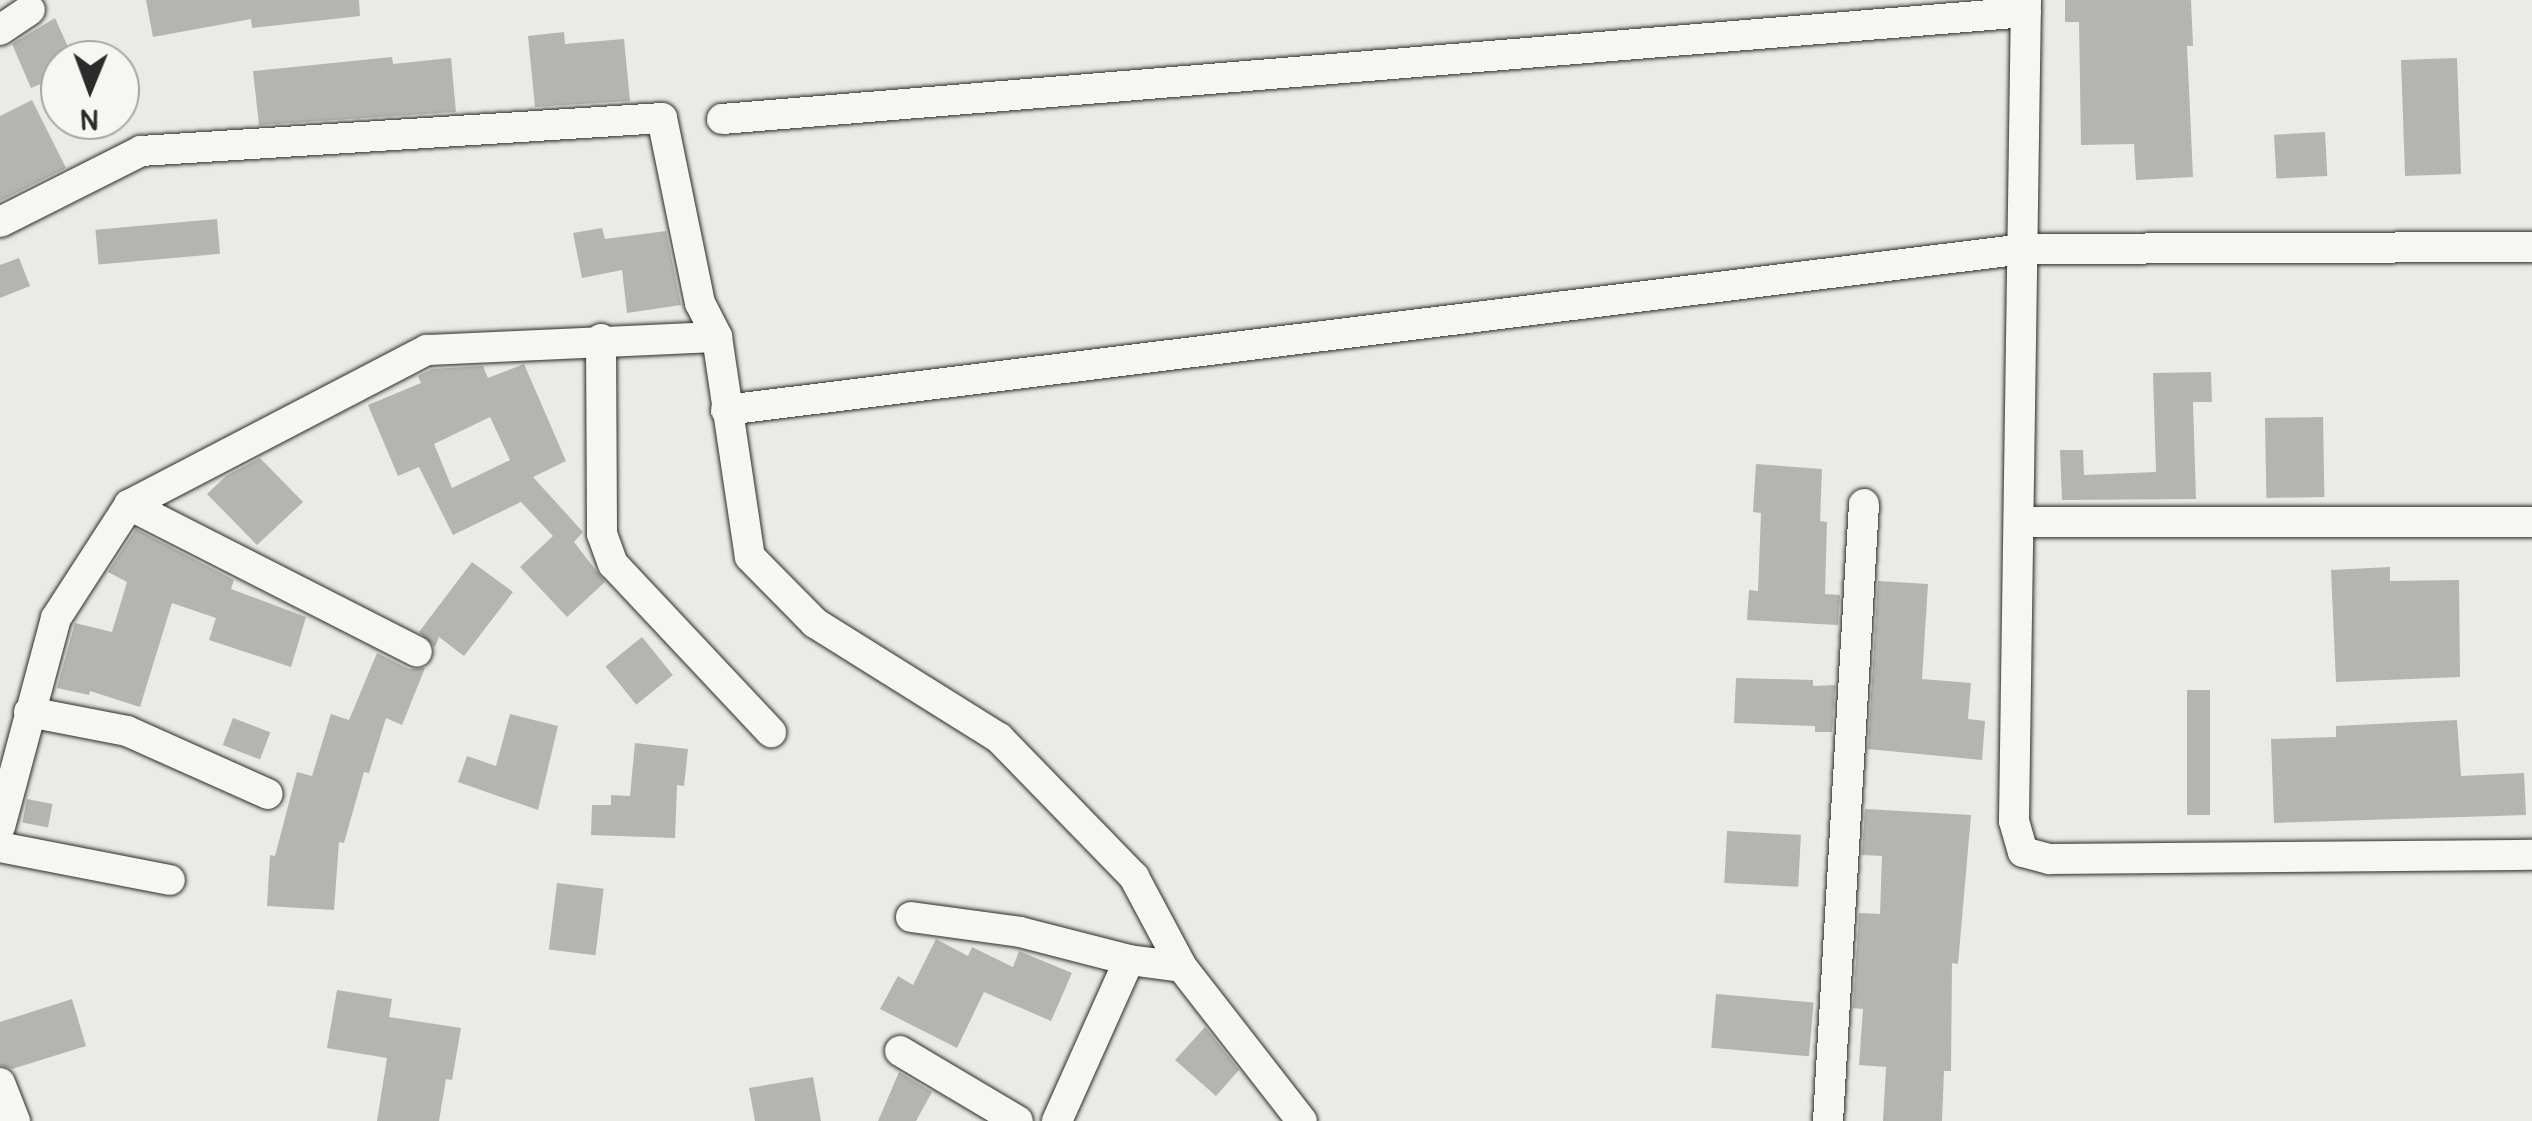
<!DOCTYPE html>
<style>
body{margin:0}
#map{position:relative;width:2532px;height:1121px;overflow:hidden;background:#eaeae6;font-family:Pangolin,sans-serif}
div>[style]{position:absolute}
.building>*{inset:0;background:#b4b4b1;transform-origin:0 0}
.roads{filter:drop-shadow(0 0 2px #2b2b2b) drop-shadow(0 0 2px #2b2b2b)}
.minor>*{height:30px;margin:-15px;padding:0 15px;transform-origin:15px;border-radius:15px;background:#f6f6f2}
span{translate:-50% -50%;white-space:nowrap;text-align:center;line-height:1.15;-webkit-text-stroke:10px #f6f6f2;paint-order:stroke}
.north{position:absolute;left:40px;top:40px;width:100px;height:100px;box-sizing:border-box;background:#f6f6f2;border:2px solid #a5a5a2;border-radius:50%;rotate:181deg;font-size:28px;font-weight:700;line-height:40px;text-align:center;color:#2b2b2b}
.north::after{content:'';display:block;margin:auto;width:35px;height:45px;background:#2b2b2b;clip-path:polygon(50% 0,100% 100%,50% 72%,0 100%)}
</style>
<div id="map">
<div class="building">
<i style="clip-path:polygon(146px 0,359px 0,360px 16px,252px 28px,251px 19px,153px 37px)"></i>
<i style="clip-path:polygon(2065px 0,2191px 0,2193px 46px,2187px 46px,2193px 177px,2136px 180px,2134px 144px,2081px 145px,2079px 22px,2065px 22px)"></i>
<i style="clip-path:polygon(55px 18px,74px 60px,60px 60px,60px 76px,31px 88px,12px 44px)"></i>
<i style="clip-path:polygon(564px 32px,565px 44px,624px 39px,630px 101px,535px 107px,528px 36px)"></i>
<i style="clip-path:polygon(392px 57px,393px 64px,451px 58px,456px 112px,259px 125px,253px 71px)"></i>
<i style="left:2457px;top:58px;width:116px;height:56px;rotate:88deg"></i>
<i style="clip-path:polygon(32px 100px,66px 168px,0 201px,0 116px)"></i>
<i style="left:2325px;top:132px;width:44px;height:51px;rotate:87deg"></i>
<i style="left:217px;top:219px;width:35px;height:122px;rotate:85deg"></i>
<i style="clip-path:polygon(602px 228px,605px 239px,666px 231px,681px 305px,627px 313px,622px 270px,582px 278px,573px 233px)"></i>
<i style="clip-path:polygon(19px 258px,30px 286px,0 298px,0 265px)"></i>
<i style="clip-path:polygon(evenodd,524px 364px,566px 461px,533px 477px,583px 532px,574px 542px,605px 582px,567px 617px,520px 567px,553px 536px,521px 502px,453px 535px,419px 467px,398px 476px,368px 405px,421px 383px,418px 376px,432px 369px,483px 366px,488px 378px,524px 364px,490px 417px,510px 460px,452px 488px,434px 444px,490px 417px)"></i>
<i style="clip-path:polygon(2211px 372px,2212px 402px,2193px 402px,2196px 499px,2062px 500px,2060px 450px,2083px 450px,2084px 475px,2156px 472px,2153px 373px)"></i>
<i style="left:2323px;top:417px;width:80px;height:58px;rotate:89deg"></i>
<i style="clip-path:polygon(260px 458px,303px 502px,257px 545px,207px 494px,226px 476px)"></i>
<i style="clip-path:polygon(1756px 464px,1822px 469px,1820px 521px,1827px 522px,1825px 594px,1840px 595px,1838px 625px,1747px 620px,1749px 590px,1758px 591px,1761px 513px,1753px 512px)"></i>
<i style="clip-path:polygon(136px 529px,234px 580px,231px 589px,306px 617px,291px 667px,209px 640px,216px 618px,172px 603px,140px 707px,90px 691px,89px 695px,57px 688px,75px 623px,112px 632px,127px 582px,108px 572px)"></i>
<i style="clip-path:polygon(472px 562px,513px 592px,464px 656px,439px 637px,435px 647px,419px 632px)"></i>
<i style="clip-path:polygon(2390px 567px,2390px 581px,2459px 580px,2460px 677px,2336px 682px,2331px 570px)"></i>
<i style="clip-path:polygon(1878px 581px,1928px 584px,1922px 679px,1971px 683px,1968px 719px,1985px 721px,1982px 760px,1868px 749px)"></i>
<i style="left:642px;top:637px;width:49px;height:47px;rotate:51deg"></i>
<i style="clip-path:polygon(377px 653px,409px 669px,425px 668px,402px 725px,386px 718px,369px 773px,364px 772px,344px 843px,339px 842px,334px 910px,267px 906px,270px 855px,275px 856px,297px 772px,312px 776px,331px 714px,349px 720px)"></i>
<i style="clip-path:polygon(1736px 678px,1813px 680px,1813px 686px,1835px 685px,1832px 732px,1815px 732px,1815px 726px,1734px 723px)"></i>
<i style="left:2187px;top:690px;width:23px;height:125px"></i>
<i style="clip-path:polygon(510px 714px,558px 726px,538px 810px,458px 782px,467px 756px,496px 766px)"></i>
<i style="left:233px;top:718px;width:40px;height:29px;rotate:21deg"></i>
<i style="clip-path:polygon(2457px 720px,2461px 776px,2524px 773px,2526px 815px,2274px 823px,2271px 739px,2336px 737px,2336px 726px)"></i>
<i style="clip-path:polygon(635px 743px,688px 749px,684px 786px,677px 785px,675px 838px,591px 835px,592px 805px,611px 805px,611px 795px,630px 796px)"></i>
<i style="left:27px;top:799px;width:26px;height:24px;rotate:11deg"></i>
<i style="clip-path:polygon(1865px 809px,1971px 815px,1958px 964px,1952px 963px,1951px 1071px,1944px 1071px,1942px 1121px,1883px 1121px,1886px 1067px,1859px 1065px,1863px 1009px,1853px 1008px,1859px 913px,1880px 914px,1882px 856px,1862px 855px)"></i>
<i style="left:1727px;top:831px;width:74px;height:52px;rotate:3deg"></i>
<i style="left:557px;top:883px;width:47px;height:67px;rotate:7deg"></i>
<i style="clip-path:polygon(936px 939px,968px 956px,972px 947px,1013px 967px,1019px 951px,1072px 973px,1051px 1021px,984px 992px,957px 1048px,880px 1009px,898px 976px,913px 985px)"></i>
<i style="clip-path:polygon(337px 990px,392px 999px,389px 1017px,461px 1028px,452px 1080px,446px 1079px,439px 1121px,377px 1121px,387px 1058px,327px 1048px)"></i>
<i style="left:1716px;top:994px;width:98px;height:54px;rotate:5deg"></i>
<i style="clip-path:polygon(72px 999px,86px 1046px,12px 1069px,0 1065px,0 1022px)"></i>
<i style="clip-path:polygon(1205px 1027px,1239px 1070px,1216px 1096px,1175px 1060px)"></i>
<i style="clip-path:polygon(899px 1072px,932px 1092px,916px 1121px,878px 1121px)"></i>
<i style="clip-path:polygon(813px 1077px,821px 1121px,755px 1121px,749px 1088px)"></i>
</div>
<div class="roads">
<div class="minor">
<i style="left:2026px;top:0;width:821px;rotate:90.84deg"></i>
<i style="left:2014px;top:821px;width:32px;rotate:74deg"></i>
<i style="left:2023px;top:852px;width:28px;rotate:15deg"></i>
<i style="left:2050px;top:859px;width:482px;rotate:-0.5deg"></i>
<i style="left:0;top:30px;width:36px;rotate:-34deg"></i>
<i style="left:722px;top:119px;width:1308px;rotate:-4.69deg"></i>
<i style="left:0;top:222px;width:158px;rotate:-26.7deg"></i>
<i style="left:141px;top:151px;width:522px;rotate:-3.62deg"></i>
<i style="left:662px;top:118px;width:189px;rotate:78.4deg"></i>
<i style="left:700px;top:303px;width:38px;rotate:63deg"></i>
<i style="left:717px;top:337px;width:222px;rotate:81.5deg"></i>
<i style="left:750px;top:557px;width:93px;rotate:45.4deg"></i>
<i style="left:815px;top:623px;width:217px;rotate:32deg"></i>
<i style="left:999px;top:738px;width:194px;rotate:45.8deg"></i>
<i style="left:1134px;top:877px;width:102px;rotate:61.9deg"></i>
<i style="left:1182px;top:967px;width:195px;rotate:52.1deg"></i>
<i style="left:601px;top:339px;width:195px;rotate:89.7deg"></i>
<i style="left:602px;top:534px;width:32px;rotate:70deg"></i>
<i style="left:613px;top:564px;width:231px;rotate:46.8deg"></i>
<i style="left:726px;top:410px;width:1308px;rotate:-7.07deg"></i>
<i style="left:2024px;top:249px;width:508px;rotate:-0.23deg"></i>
<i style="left:129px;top:505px;width:323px;rotate:27deg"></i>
<i style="left:2021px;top:522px;width:511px"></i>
<i style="left:29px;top:712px;width:100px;rotate:11deg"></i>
<i style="left:127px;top:731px;width:154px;rotate:24.1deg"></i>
<i style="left:0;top:827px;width:216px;rotate:-75deg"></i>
<i style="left:56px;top:618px;width:135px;rotate:-57.1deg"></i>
<i style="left:129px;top:505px;width:336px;rotate:-27.5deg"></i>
<i style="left:427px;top:350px;width:290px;rotate:-2.6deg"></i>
<i style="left:0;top:847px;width:173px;rotate:11deg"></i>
<i style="left:911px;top:917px;width:110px;rotate:7.8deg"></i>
<i style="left:1020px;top:932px;width:113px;rotate:14.4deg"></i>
<i style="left:1129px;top:960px;width:53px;rotate:7.5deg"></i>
<i style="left:900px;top:1051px;width:137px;rotate:30.7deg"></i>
<i style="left:0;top:1083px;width:41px;rotate:68.5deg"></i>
<i style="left:1057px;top:1121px;width:176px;rotate:-65.9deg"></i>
<i style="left:1828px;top:1121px;width:618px;rotate:-86.66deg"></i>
</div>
</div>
<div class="north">N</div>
</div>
